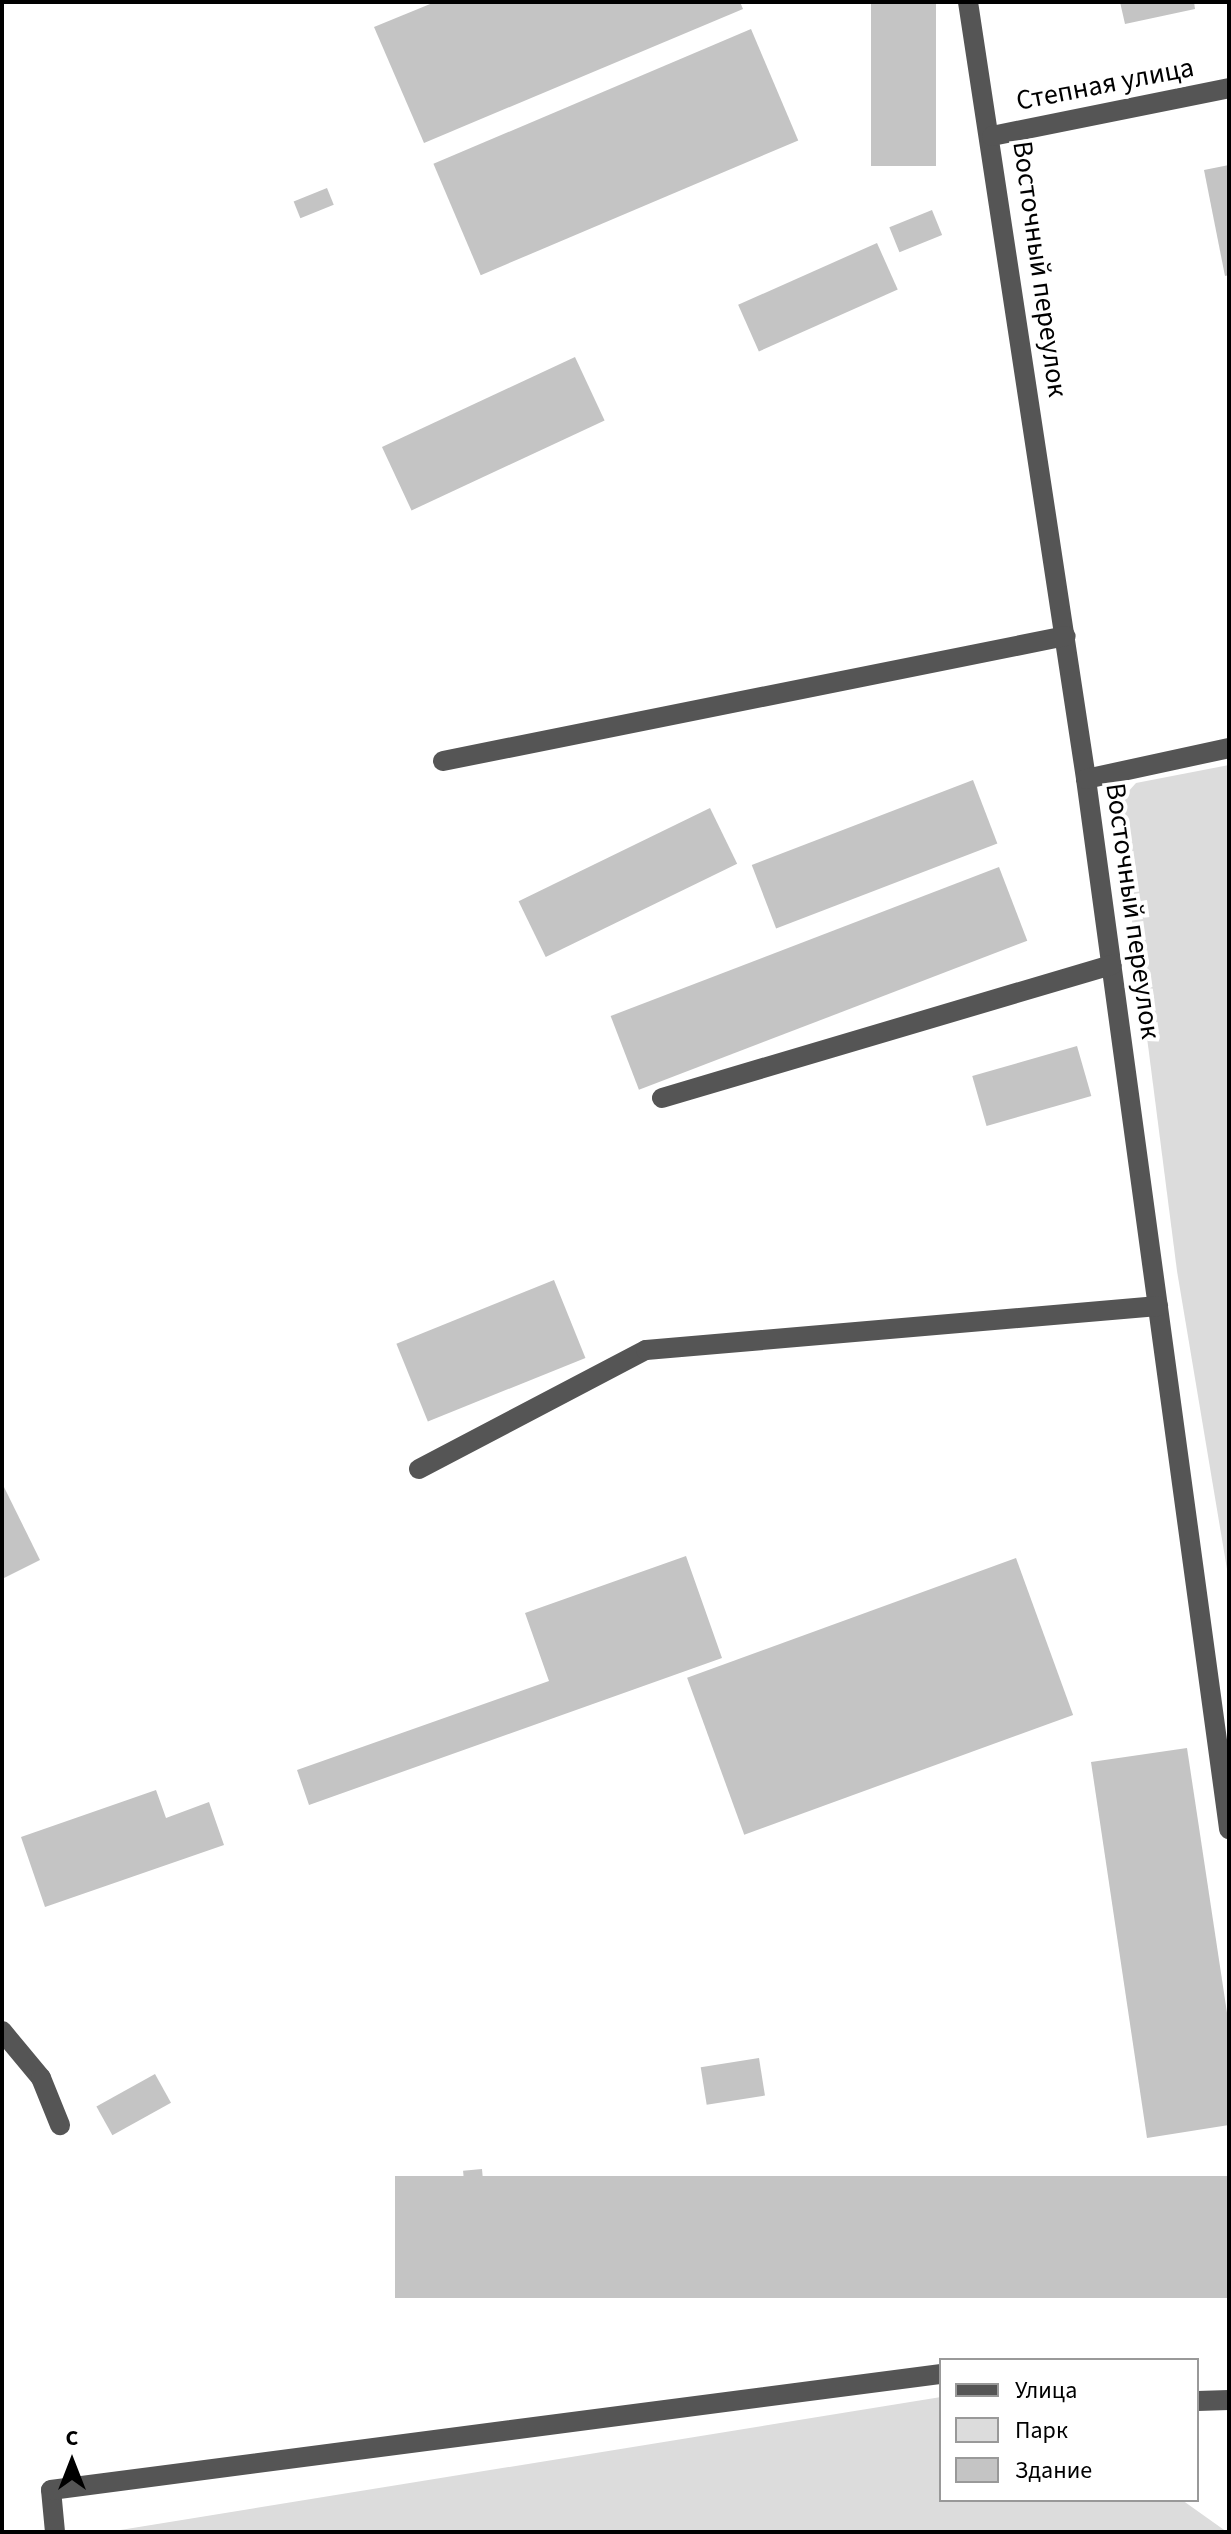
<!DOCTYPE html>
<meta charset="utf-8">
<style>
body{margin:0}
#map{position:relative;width:1231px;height:2534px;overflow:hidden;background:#fff;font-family:"Source Sans 3",sans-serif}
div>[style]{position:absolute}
.green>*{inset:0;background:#dcdcdc}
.building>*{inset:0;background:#c4c4c4;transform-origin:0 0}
.minor>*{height:20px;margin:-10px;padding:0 10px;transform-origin:10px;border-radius:10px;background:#555}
span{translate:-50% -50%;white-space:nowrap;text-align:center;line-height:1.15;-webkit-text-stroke:8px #fff;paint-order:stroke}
.street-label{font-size:28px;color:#000}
.frame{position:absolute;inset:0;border:4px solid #000;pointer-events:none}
.legend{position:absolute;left:939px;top:2358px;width:260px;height:144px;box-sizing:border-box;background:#fff;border:2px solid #999;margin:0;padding:10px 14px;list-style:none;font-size:24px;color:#000}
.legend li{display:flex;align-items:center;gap:16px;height:40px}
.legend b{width:40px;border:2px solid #999}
.north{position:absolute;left:32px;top:2422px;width:80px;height:80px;-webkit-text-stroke:6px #fff;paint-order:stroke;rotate:0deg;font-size:22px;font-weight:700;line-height:32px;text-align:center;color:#000}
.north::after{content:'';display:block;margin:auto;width:28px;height:36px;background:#000;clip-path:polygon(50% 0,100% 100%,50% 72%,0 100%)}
</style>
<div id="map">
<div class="green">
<i style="clip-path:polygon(1229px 765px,1229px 1581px,1177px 1271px,1117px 804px,1136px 783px)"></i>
<i style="clip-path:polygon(941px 2397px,941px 2500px,1182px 2500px,1227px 2532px,108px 2532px)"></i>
</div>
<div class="building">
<i style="clip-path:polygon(435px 2px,740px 2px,743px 9px,424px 143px,374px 27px)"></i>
<i style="left:871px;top:2px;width:65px;height:164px"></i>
<i style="clip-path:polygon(1120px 2px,1194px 2px,1195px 9px,1125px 24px)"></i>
<i style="left:751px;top:29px;width:121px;height:345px;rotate:67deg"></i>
<i style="clip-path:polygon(1229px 165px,1229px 275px,1225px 276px,1204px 170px)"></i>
<i style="left:327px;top:188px;width:18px;height:36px;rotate:68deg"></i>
<i style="left:932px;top:210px;width:27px;height:46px;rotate:68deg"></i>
<i style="left:877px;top:243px;width:51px;height:152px;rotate:66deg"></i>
<i style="left:575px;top:357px;width:70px;height:213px;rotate:65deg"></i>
<i style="left:973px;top:780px;width:68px;height:237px;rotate:69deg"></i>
<i style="left:710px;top:808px;width:62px;height:213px;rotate:64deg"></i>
<i style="left:999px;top:867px;width:79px;height:416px;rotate:69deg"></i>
<i style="left:1077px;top:1046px;width:52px;height:109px;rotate:74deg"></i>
<i style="left:554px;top:1280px;width:84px;height:170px;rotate:68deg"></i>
<i style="clip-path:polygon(2px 1483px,40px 1560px,2px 1579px)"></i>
<i style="clip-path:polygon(686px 1556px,722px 1658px,309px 1805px,297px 1770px,549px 1681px,525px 1613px)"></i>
<i style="left:1016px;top:1558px;width:167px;height:350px;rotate:70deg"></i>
<i style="clip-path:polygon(1187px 1748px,1229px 2026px,1229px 2125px,1147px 2138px,1091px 1762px)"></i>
<i style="clip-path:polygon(156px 1790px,166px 1818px,209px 1802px,224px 1845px,45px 1907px,21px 1837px)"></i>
<i style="left:759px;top:2058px;width:38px;height:59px;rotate:81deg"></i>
<i style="left:155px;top:2074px;width:33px;height:67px;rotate:61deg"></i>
<i style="left:482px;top:2169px;width:34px;height:19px;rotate:85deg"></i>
<i style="left:1229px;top:2176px;width:122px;height:834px;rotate:90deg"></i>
</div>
<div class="minor">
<i style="left:968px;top:2px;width:786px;rotate:81.36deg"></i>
<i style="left:1086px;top:779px;width:1060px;rotate:82.24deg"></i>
<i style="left:992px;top:136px;width:242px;rotate:-11.4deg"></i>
<i style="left:443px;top:761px;width:635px;rotate:-11.35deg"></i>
<i style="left:1086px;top:779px;width:146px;rotate:-12.2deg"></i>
<i style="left:662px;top:1098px;width:469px;rotate:-16.5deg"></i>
<i style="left:419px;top:1469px;width:256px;rotate:-27.7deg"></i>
<i style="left:646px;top:1350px;width:514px;rotate:-4.91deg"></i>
<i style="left:2px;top:2031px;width:61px;rotate:50.3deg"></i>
<i style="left:41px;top:2078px;width:51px;rotate:68deg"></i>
<i style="left:1197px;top:2401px;width:32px;rotate:-2deg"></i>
<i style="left:55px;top:2532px;width:42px;rotate:-95.4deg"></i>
<i style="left:51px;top:2490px;width:898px;rotate:-7.43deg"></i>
</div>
<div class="street-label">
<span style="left:1105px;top:84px;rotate:-11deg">Степная улица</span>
<span style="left:1040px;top:269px;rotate:82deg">Восточный переулок</span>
<span style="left:1133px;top:911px;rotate:82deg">Восточный переулок</span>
</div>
<div class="frame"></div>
<ul class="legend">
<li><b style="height:10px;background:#555"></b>Улица</li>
<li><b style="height:22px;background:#dcdcdc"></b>Парк</li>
<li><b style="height:22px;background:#c4c4c4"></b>Здание</li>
</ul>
<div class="north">С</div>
</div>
